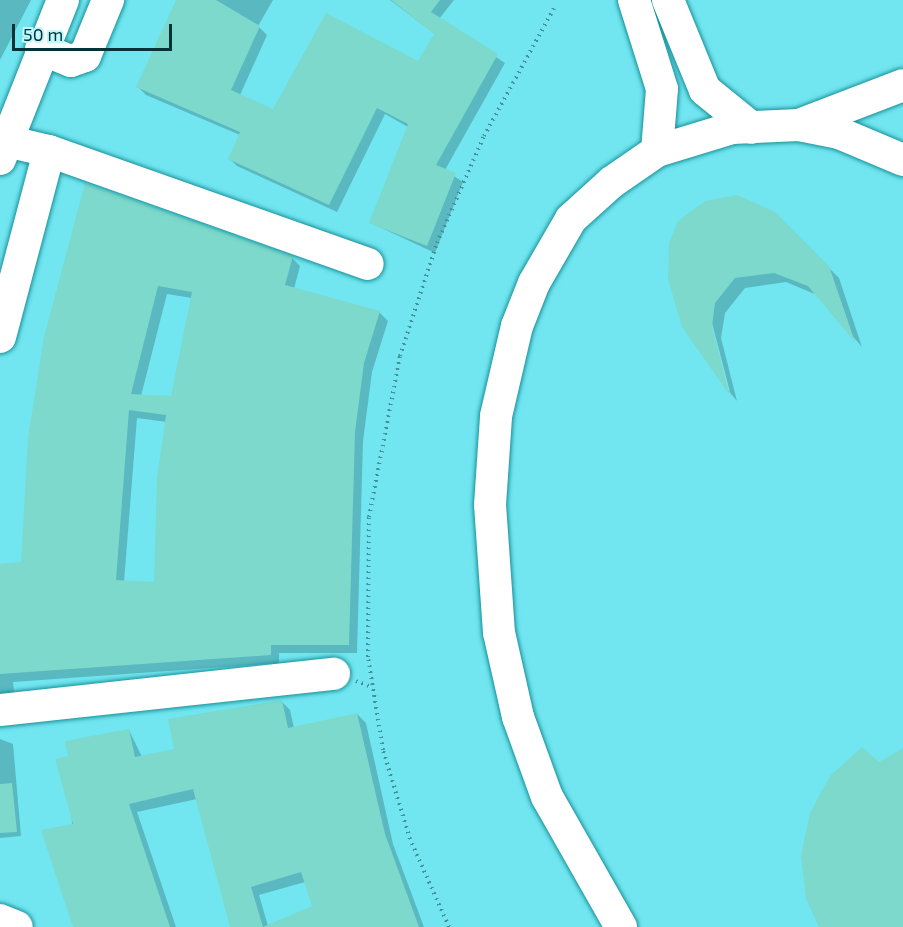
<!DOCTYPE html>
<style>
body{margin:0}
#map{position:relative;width:903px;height:927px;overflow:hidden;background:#8bf2fb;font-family:"Exo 2",sans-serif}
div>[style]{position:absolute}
.built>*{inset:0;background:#71e6f0;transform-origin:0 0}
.shadow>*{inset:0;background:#0003}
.building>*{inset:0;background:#7cd9cb}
.path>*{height:4px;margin-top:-2px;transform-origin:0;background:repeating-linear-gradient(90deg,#449096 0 1.5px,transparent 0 6px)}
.roads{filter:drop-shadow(0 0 2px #18919a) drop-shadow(0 0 2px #18919a)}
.minor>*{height:32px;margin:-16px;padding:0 16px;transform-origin:16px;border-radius:16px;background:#fff}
span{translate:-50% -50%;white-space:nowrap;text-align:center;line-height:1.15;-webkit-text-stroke:4.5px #bff8fd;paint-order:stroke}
.scale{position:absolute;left:12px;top:24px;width:160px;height:27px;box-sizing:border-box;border:3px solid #023337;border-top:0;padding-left:8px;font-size:18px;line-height:21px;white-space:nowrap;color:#023337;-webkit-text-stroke:4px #bff8fd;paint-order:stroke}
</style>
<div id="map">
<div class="built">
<i style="left:0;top:0;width:903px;height:927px"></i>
</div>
<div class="shadow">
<i style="clip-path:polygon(0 0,31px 0,0 60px)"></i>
<i style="clip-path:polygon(178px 0,273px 0,258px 26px,267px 35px,240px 95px,274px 111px,419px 63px,436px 35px,390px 0,454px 0,439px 19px,505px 63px,445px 170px,463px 182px,435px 253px,371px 223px,408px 127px,385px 114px,337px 212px,237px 166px,230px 159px,240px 135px,146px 95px,138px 87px)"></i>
<i style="clip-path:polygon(evenodd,86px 185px,292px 258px,300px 266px,294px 289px,379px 312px,388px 321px,372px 372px,363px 441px,357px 653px,279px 653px,279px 663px,13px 682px,15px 700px,0 705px,0 590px,22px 588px,86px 185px,167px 294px,192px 298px,172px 398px,141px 396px,167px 294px,86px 185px,137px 418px,167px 422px,156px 584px,124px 582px,137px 418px)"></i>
<i style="clip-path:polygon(774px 213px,839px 278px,862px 347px,817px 295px,786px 282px,745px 288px,725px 313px,721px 338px,737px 401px,726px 388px,730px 392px,711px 319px,683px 326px)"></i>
<i style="clip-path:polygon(evenodd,281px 701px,290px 710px,294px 728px,357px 714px,366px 723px,393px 844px,424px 927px,232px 927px,197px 799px,137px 812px,176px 927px,75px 927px,70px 757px,129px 730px,142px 757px,176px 750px,170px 720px,281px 701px,305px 882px,314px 907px,268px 926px,259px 895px,305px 882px)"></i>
<i style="clip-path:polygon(0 739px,13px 744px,21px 836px,0 838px)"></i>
</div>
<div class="building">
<i style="clip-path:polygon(176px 0,216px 0,260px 26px,231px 90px,273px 109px,326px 13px,418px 61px,434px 34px,391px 0,440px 0,431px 12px,498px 54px,436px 165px,456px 173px,427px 246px,369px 223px,408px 124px,377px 108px,329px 205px,228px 159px,240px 132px,136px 87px)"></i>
<i style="clip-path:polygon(evenodd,85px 183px,293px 256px,285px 285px,380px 311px,364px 363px,355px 432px,349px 645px,271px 645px,271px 655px,0 674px,0 564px,21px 562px,28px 438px,44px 337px,85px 183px,158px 286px,192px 292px,171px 396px,131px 394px,158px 286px,85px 183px,129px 410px,166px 415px,157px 478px,154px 582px,116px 580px,129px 410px)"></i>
<i style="clip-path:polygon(737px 195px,775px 212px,829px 266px,855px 342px,808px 286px,774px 273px,735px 278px,715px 303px,712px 326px,729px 394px,682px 327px,668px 279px,669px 243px,678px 221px,705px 201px)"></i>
<i style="clip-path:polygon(evenodd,282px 700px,288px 728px,357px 713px,385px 834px,419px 927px,230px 927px,193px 789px,129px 804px,170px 927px,73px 927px,41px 830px,73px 824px,55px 759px,68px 756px,65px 741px,129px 729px,135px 757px,174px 749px,168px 719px,282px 700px,301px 872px,312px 906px,263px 927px,251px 887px,301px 872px)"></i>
<i style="clip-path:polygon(862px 747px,879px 762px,903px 748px,903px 927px,819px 927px,806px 899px,801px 855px,810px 813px,830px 776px)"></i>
<i style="clip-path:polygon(12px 783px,17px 832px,0 833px,0 784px)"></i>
</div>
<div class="path">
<i style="left:356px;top:681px;width:17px;rotate:21deg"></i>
<i style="left:449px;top:927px;width:96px;rotate:-113.9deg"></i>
<i style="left:410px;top:839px;width:93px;rotate:-106.9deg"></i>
<i style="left:383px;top:750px;width:94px;rotate:-99.2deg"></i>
<i style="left:368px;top:657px;width:140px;rotate:-89.6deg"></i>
<i style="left:369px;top:517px;width:164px;rotate:-79.1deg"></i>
<i style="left:400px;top:356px;width:119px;rotate:-71.9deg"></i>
<i style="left:437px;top:243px;width:117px;rotate:-66.3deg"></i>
<i style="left:484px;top:136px;width:146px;rotate:-61.3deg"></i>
</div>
<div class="roads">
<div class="minor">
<i style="left:634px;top:0;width:93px;rotate:72.5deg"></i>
<i style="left:662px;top:89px;width:62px;rotate:94.6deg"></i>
<i style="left:668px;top:0;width:97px;rotate:67.7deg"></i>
<i style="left:705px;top:90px;width:60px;rotate:39deg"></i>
<i style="left:41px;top:49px;width:32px;rotate:22deg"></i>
<i style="left:71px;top:61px;width:15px;rotate:-20deg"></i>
<i style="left:85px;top:56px;width:61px;rotate:-67.7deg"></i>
<i style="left:799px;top:125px;width:111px;rotate:-21deg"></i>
<i style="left:6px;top:141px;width:44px;rotate:13.1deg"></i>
<i style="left:49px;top:151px;width:338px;rotate:19.5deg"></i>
<i style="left:0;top:159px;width:171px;rotate:-68.4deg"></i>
<i style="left:0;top:337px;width:192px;rotate:-75.2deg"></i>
<i style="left:0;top:710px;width:336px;rotate:-6.2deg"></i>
<i style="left:0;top:920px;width:18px;rotate:22deg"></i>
<i style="left:621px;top:927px;width:150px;rotate:-119.6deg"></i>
<i style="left:547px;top:797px;width:85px;rotate:-109.9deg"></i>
<i style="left:518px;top:717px;width:86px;rotate:-102.7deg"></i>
<i style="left:499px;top:633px;width:128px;rotate:-94deg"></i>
<i style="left:490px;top:505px;width:89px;rotate:-86.1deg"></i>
<i style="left:496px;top:416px;width:92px;rotate:-76.9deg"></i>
<i style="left:517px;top:326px;width:46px;rotate:-68.4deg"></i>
<i style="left:534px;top:283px;width:74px;rotate:-60deg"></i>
<i style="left:571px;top:219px;width:55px;rotate:-42.1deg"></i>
<i style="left:612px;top:182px;width:55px;rotate:-34.6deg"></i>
<i style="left:657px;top:151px;width:78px;rotate:-17deg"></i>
<i style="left:732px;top:128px;width:67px;rotate:-2.6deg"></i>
<i style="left:799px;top:125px;width:41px;rotate:11.3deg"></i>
<i style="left:839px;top:133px;width:69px;rotate:22.9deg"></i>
</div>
</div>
<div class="scale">50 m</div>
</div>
